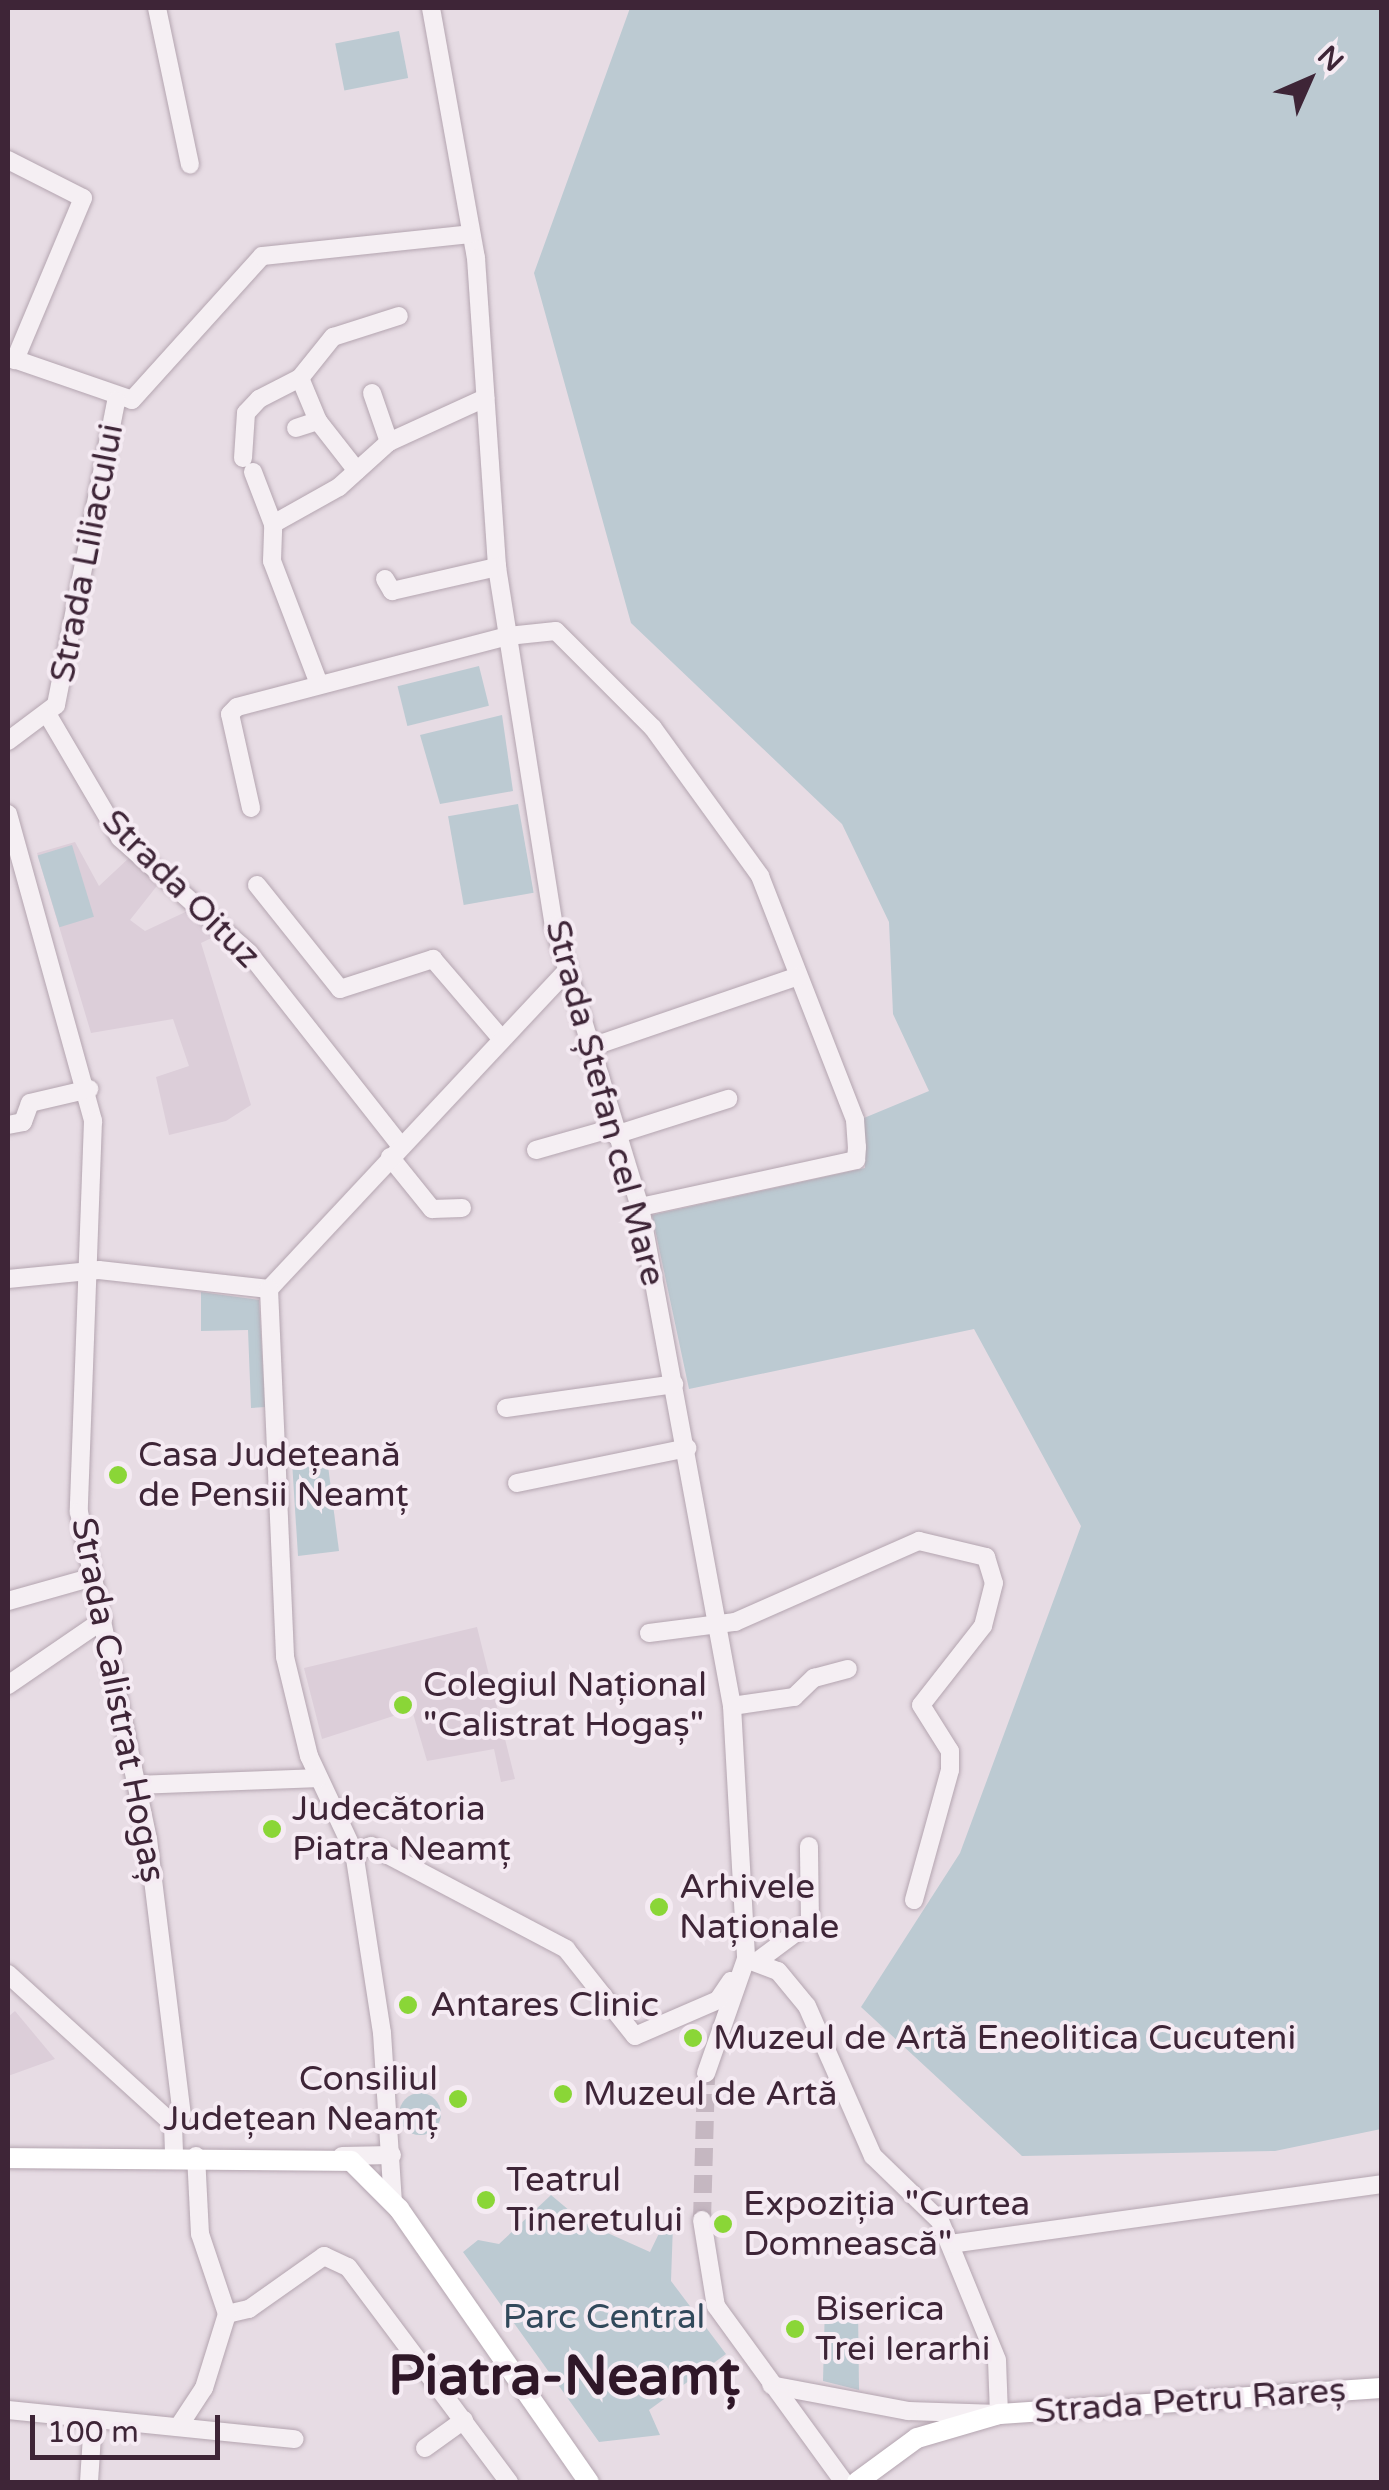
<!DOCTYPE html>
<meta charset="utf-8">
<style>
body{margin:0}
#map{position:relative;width:1389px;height:2490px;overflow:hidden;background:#e7dce4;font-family:"Varela Round",sans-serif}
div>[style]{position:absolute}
.built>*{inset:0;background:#dcced9}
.green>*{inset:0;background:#bccad2;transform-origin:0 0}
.round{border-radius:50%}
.minor-tunnel>*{height:18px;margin-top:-9px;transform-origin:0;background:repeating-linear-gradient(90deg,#c5b7c1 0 18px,transparent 0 27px)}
.roads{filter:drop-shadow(0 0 2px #b4a5b0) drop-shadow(0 0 2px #b4a5b0)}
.minor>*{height:18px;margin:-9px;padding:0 9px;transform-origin:9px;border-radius:9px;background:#f5eff3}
.major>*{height:20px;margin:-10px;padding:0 10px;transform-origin:10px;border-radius:10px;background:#fff}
.dots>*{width:28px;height:28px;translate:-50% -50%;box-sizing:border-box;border:5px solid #f5ebf3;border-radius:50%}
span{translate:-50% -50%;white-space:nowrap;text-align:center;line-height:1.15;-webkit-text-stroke:8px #f5ebf3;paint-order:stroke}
.street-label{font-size:35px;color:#3e2537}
.poi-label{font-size:35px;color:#3e2537}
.left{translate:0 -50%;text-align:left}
.right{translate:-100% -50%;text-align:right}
.park-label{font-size:35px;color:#31495b}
.town-label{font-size:55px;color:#2f1728;font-weight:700}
.frame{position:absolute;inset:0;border:10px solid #3e2537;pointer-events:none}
.north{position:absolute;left:1259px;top:30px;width:100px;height:100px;-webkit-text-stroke:8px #f5ebf3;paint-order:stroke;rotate:45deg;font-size:28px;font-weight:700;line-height:40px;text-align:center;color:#3e2537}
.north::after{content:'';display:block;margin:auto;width:35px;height:45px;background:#3e2537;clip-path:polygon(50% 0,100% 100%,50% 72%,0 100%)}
.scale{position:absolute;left:30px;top:2415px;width:190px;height:45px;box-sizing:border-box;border:5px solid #3e2537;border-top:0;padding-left:12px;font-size:30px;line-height:35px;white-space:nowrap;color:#3e2537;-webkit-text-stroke:8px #f5ebf3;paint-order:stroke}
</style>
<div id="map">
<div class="built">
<i style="clip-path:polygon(75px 842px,99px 886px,130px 857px,160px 882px,130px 920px,145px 931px,196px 907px,220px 934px,201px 943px,251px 1105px,226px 1121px,169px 1135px,156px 1077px,189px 1066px,173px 1019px,91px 1033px,37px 853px)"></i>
<i style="clip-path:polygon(477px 1627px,515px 1779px,501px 1782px,494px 1749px,427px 1761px,412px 1710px,322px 1739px,304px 1668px)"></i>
<i style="clip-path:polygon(15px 2011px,55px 2059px,8px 2076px,8px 2017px)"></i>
</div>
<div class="green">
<i style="clip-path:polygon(630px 8px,1381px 8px,1381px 2129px,1275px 2151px,1022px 2156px,861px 2007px,960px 1853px,1081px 1526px,974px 1329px,689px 1389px,652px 1215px,865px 1168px,864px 1118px,929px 1091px,893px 1014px,889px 922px,842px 824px,631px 623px,534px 273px)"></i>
<i style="left:399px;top:31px;width:48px;height:65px;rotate:79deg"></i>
<i style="left:479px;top:666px;width:41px;height:84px;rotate:76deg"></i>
<i style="clip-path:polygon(502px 715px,513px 791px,440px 804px,420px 735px)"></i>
<i style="left:518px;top:804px;width:90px;height:71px;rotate:80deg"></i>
<i style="left:72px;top:845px;width:75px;height:36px;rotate:73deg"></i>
<i style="clip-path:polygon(201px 1292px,259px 1300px,265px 1407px,251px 1408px,248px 1330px,201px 1331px)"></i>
<i style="clip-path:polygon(327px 1458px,339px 1551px,298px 1556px,292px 1461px)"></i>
<i class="round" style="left:399px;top:2093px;width:42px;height:42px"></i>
<i style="clip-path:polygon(551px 2195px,583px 2222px,650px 2252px,664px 2223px,673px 2224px,671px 2281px,726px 2354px,649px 2410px,660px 2435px,599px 2442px,463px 2252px,478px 2240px,499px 2244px)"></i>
<i style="clip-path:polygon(825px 2304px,858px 2308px,859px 2390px,823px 2381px)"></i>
</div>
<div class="minor-tunnel">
<i style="left:702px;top:2220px;width:147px;rotate:-88.4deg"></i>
</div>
<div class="roads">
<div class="minor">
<i style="left:157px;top:8px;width:160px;rotate:78.1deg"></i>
<i style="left:431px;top:8px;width:254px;rotate:79.8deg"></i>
<i style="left:476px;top:258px;width:310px;rotate:86.1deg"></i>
<i style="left:497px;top:567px;width:363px;rotate:81deg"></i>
<i style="left:554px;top:926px;width:294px;rotate:73deg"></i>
<i style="left:640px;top:1207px;width:507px;rotate:79.55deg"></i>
<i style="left:732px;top:1706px;width:253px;rotate:86.8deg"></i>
<i style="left:746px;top:1959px;width:121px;rotate:109.3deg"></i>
<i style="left:8px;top:160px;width:84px;rotate:26.9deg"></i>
<i style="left:83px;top:198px;width:176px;rotate:112.8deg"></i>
<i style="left:8px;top:357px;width:131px;rotate:19.1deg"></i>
<i style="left:132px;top:400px;width:194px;rotate:-47.9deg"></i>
<i style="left:262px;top:256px;width:210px;rotate:-6deg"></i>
<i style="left:300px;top:378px;width:47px;rotate:67.3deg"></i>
<i style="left:318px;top:421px;width:63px;rotate:52deg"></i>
<i style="left:372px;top:393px;width:52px;rotate:70.9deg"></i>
<i style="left:296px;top:428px;width:23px;rotate:-18deg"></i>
<i style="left:243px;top:458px;width:45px;rotate:-86.2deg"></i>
<i style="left:246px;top:413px;width:19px;rotate:-47deg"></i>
<i style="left:259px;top:399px;width:46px;rotate:-27.1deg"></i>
<i style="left:300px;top:378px;width:53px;rotate:-51.2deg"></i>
<i style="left:333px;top:337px;width:69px;rotate:-17.7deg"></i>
<i style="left:253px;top:472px;width:56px;rotate:69deg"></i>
<i style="left:385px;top:579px;width:14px;rotate:60deg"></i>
<i style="left:392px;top:591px;width:108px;rotate:-12.9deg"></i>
<i style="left:319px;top:684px;width:132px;rotate:-110.9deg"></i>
<i style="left:272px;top:561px;width:37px;rotate:-88deg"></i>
<i style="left:273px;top:524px;width:76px;rotate:-29.3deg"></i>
<i style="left:339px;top:487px;width:67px;rotate:-42deg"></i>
<i style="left:389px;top:442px;width:106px;rotate:-24.6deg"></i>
<i style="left:49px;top:717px;width:140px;rotate:59.6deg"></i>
<i style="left:120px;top:838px;width:173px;rotate:41.7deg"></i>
<i style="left:249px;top:953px;width:246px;rotate:51.8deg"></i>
<i style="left:8px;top:741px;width:60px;rotate:-36.9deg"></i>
<i style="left:56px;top:705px;width:310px;rotate:-78.8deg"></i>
<i style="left:251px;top:808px;width:96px;rotate:-102.6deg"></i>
<i style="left:230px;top:714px;width:10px;rotate:-45deg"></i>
<i style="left:237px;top:707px;width:280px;rotate:-14.7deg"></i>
<i style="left:508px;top:636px;width:48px;rotate:-5.9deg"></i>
<i style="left:556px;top:631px;width:137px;rotate:45deg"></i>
<i style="left:653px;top:728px;width:183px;rotate:54.1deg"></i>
<i style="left:760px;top:876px;width:262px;rotate:68.7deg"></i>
<i style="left:855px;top:1120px;width:27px;rotate:86deg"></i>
<i style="left:857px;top:1147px;width:13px;rotate:94deg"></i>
<i style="left:856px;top:1160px;width:221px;rotate:167.7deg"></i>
<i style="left:8px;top:814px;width:319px;rotate:74.5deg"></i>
<i style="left:93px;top:1121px;width:391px;rotate:92.1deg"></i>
<i style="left:79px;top:1512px;width:334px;rotate:78.1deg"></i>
<i style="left:148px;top:1839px;width:278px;rotate:83deg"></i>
<i style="left:182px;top:2115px;width:13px;rotate:135deg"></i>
<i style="left:257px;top:885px;width:133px;rotate:51.4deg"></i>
<i style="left:340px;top:989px;width:98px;rotate:-17.9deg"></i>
<i style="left:433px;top:959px;width:101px;rotate:49.4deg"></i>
<i style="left:588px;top:1048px;width:222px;rotate:-18.9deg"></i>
<i style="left:8px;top:1125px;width:15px;rotate:-11deg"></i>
<i style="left:23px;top:1122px;width:20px;rotate:-70deg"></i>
<i style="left:30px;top:1103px;width:61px;rotate:-13.3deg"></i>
<i style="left:615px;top:1135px;width:119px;rotate:-17.7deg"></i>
<i style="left:536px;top:1150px;width:80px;rotate:-15.9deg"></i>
<i style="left:390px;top:1157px;width:67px;rotate:51.1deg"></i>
<i style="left:432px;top:1209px;width:30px;rotate:-2deg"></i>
<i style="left:8px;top:1279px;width:91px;rotate:-5.6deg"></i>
<i style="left:99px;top:1270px;width:171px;rotate:6.4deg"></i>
<i style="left:269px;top:1289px;width:432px;rotate:-46.9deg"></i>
<i style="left:269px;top:1289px;width:368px;rotate:87.5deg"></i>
<i style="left:285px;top:1657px;width:102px;rotate:76.4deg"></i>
<i style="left:309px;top:1756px;width:106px;rotate:64.9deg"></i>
<i style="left:354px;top:1852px;width:183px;rotate:81.2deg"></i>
<i style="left:382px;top:2033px;width:168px;rotate:86.3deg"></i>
<i style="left:506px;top:1408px;width:170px;rotate:-8.1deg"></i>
<i style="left:517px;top:1483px;width:174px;rotate:-11.6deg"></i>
<i style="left:8px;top:1601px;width:88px;rotate:-15.8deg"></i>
<i style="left:649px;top:1633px;width:87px;rotate:-7.3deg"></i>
<i style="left:735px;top:1622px;width:201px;rotate:-23.8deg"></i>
<i style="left:919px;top:1541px;width:69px;rotate:13.4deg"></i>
<i style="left:986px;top:1557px;width:27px;rotate:73deg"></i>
<i style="left:994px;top:1583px;width:44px;rotate:104.3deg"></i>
<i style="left:983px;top:1626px;width:100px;rotate:128.1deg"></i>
<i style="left:921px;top:1705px;width:54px;rotate:57.8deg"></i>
<i style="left:950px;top:1751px;width:19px;rotate:90deg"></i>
<i style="left:950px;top:1770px;width:135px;rotate:105.5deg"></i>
<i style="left:8px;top:1685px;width:115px;rotate:-34.4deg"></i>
<i style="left:732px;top:1706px;width:63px;rotate:-8.3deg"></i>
<i style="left:794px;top:1697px;width:28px;rotate:-44deg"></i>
<i style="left:814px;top:1678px;width:35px;rotate:-15deg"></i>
<i style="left:138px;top:1785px;width:180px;rotate:-2.2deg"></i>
<i style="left:354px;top:1852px;width:18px;rotate:-19deg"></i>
<i style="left:371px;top:1846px;width:221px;rotate:27.8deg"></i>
<i style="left:566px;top:1949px;width:111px;rotate:51.6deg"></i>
<i style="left:635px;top:2036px;width:90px;rotate:-23.4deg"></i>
<i style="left:718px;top:2000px;width:23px;rotate:-56deg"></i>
<i style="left:746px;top:1959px;width:34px;rotate:21deg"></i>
<i style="left:778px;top:1971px;width:45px;rotate:50.4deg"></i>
<i style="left:807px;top:2006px;width:164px;rotate:66.3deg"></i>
<i style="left:873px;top:2156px;width:93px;rotate:44.1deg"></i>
<i style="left:940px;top:2221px;width:150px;rotate:67.7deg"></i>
<i style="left:997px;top:2360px;width:54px;rotate:87.9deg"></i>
<i style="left:999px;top:2414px;width:91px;rotate:-178.1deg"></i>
<i style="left:908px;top:2411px;width:139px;rotate:-169.3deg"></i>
<i style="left:759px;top:1960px;width:64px;rotate:-36.7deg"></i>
<i style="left:810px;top:1922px;width:76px;rotate:-90.8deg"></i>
<i style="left:8px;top:1974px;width:223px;rotate:42.3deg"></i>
<i style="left:173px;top:2124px;width:32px;rotate:88deg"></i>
<i style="left:342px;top:2156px;width:50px;rotate:-1.1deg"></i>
<i style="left:702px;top:2220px;width:87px;rotate:80.8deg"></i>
<i style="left:716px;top:2306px;width:218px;rotate:54deg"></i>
<i style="left:950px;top:2244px;width:436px;rotate:-7.9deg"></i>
<i style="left:227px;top:2314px;width:23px;rotate:-13deg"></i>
<i style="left:249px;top:2309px;width:92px;rotate:-35.2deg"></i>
<i style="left:324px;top:2256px;width:26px;rotate:25deg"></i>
<i style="left:348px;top:2267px;width:269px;rotate:53.2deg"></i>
<i style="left:8px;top:2410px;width:288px;rotate:5.8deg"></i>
<i style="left:179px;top:2426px;width:45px;rotate:-56.7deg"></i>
<i style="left:204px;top:2388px;width:77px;rotate:-72.7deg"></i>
<i style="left:227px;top:2314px;width:84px;rotate:-108.6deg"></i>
<i style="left:200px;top:2234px;width:78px;rotate:-92.9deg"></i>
<i style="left:425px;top:2448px;width:48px;rotate:-35.7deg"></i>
<i style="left:89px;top:2482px;width:62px;rotate:-86.3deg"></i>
</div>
<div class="major">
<i style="left:8px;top:2158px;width:343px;rotate:0.5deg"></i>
<i style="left:351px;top:2161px;width:68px;rotate:45deg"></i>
<i style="left:399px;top:2209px;width:333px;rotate:55.2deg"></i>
<i style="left:857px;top:2482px;width:74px;rotate:-36.3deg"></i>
<i style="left:917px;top:2438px;width:85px;rotate:-16.3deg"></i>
<i style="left:999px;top:2414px;width:384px;rotate:-3.9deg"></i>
</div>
</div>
<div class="dots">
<i style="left:118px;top:1475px;background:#8ad637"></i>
<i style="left:403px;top:1705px;background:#8ad637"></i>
<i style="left:272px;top:1829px;background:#8ad637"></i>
<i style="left:659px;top:1907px;background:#8ad637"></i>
<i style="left:408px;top:2005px;background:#8ad637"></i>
<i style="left:693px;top:2038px;background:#8ad637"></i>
<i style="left:563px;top:2094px;background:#8ad637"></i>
<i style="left:458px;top:2099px;background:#8ad637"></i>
<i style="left:486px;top:2200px;background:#8ad637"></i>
<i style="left:723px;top:2224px;background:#8ad637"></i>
<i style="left:795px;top:2329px;background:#8ad637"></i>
</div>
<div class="street-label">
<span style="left:87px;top:553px;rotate:-79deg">Strada Liliacului</span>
<span style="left:181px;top:889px;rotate:45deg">Strada Oituz</span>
<span style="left:605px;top:1103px;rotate:75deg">Strada Ștefan cel Mare</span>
<span style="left:118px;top:1700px;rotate:79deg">Strada Calistrat Hogaș</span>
<span style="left:1190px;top:2401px;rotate:-4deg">Strada Petru Rareș</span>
</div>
<div class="poi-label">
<span class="left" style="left:138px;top:1475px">Casa Județeană<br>de Pensii Neamț</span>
<span class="left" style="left:423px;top:1705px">Colegiul Național<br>"Calistrat Hogaș"</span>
<span class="left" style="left:292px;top:1829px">Judecătoria<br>Piatra Neamț</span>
<span class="left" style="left:679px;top:1907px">Arhivele<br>Naționale</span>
<span class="left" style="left:430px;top:2005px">Antares Clinic</span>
<span class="left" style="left:713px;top:2038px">Muzeul de Artă Eneolitica Cucuteni</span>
<span class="right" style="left:438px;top:2099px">Consiliul<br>Județean Neamț</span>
<span class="left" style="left:583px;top:2094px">Muzeul de Artă</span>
<span class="left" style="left:506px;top:2200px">Teatrul<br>Tineretului</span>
<span class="left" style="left:743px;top:2224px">Expoziția "Curtea<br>Domnească"</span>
<span class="left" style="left:815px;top:2329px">Biserica<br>Trei Ierarhi</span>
</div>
<div class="park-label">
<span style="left:604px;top:2317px">Parc Central</span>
</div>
<div class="town-label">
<span style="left:564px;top:2378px">Piatra-Neamț</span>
</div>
<div class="frame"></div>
<div class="north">N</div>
<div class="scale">100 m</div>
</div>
